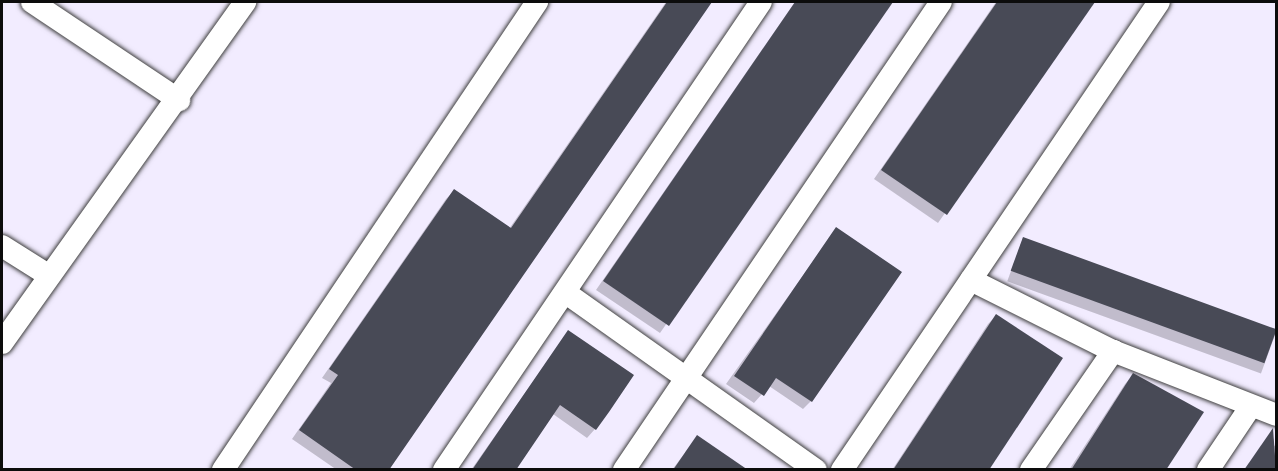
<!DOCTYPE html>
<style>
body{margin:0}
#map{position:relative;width:1278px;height:471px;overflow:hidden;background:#f2ecff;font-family:Georgia,serif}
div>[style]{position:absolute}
.shadow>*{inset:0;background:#0003;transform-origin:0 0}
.building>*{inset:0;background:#484a56;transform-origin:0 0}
.roads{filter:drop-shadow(0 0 2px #3f3f3f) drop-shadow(0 0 2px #3f3f3f)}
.minor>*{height:22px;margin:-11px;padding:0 11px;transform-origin:11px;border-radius:11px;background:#fff}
span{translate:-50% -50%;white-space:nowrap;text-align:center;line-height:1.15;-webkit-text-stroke:6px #fff;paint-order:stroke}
.frame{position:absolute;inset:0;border:3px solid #0c0c0c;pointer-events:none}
</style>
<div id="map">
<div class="shadow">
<i style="clip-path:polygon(666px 2px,710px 2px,388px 470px,337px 470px,292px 439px,331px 383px,322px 378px,446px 199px,454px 191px,509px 229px)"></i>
<i style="clip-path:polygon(795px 2px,891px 2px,660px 333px,596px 290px)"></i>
<i style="clip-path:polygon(996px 2px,1093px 2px,938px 223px,874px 179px)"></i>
<i style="clip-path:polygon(836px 229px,811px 401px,803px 409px,769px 386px,754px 403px,726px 384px)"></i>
<i style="left:1023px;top:238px;width:270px;height:46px;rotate:20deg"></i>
<i style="clip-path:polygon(996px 316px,987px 470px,892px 470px,988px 324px)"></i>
<i style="clip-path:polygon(568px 332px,632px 376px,595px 429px,587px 438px,553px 414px,515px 470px,471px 470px)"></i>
<i style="clip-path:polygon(1133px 375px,1165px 470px,1069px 470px,1125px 384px)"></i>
<i style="clip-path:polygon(697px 437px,745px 470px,672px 470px)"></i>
<i style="clip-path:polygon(1267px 440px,1276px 447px,1276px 470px,1244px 470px)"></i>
</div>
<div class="building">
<i style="clip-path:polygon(667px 2px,712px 2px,389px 470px,356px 470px,299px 430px,338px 375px,329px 369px,454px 189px,511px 228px)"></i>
<i style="clip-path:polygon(795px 2px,893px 2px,669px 326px,603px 281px)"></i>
<i style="clip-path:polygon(997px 2px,1095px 2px,947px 215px,881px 170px)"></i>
<i style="clip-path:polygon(836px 227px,902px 272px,812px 402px,776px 378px,764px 396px,734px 376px)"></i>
<i style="left:1023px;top:237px;width:270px;height:36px;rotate:20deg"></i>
<i style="clip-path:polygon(996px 314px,1063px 358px,989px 470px,893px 470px)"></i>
<i style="clip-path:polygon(568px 330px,634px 375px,609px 412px,596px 430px,560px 405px,516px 470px,472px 470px)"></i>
<i style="clip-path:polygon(1133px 373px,1204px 412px,1166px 470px,1071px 470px)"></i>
<i style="clip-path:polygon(1273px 428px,1276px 470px,1244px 470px)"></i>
<i style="clip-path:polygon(697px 435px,748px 470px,673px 470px)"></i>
</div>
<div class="roads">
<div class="minor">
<i style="left:32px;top:2px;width:177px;rotate:33.7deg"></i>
<i style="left:2px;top:246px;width:54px;rotate:32.2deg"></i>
<i style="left:971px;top:280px;width:159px;rotate:26.6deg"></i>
<i style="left:1113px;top:351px;width:175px;rotate:21.4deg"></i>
<i style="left:566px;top:293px;width:306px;rotate:35.3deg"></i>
<i style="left:2px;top:343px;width:419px;rotate:-54.5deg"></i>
<i style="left:223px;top:470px;width:564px;rotate:-56.14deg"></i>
<i style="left:444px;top:470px;width:565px;rotate:-55.89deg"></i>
<i style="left:624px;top:470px;width:565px;rotate:-55.89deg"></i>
<i style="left:842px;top:470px;width:565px;rotate:-55.89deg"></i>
<i style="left:1031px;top:470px;width:145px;rotate:-55.4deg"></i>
<i style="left:1208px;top:470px;width:77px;rotate:-56.1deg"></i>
</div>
</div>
<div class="frame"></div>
</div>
